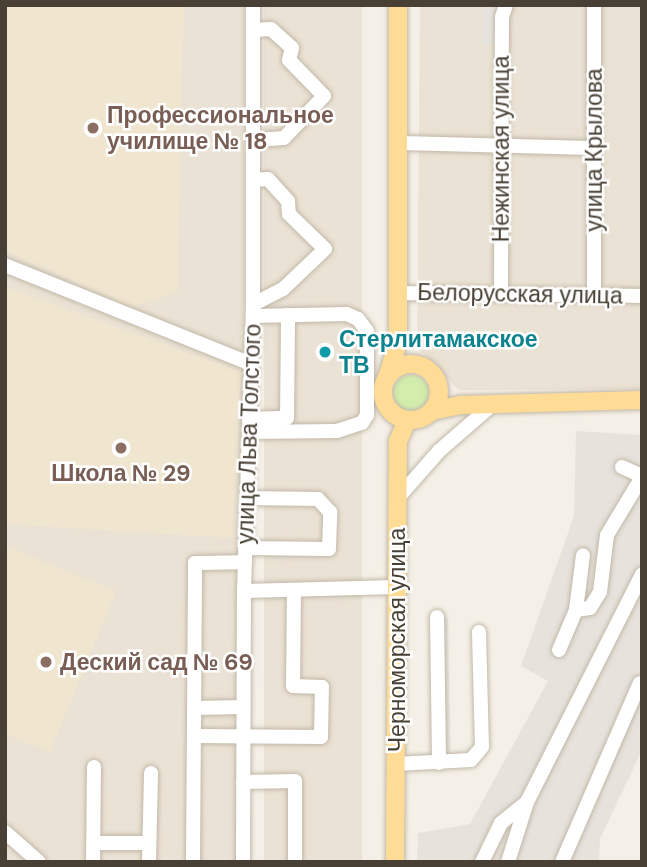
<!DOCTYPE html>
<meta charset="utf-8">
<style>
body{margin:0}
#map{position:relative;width:647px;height:867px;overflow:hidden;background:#f5f0e7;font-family:"DM Sans",sans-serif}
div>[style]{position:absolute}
.residential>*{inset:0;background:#eae2d4;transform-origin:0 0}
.industrial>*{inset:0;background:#e7e2dc}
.education>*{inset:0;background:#f0e5cf}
.green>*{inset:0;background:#d3edac}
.round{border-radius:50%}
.parking>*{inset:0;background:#e6e3df;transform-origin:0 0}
.roads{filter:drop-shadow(0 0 2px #c2b8a8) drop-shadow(0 0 2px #c2b8a8)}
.minor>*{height:14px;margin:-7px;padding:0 7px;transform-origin:7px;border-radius:7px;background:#fff}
.major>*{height:18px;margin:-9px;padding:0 9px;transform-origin:9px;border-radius:9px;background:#ffdc96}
.major>.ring{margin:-9px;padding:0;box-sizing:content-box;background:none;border:18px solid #ffdc96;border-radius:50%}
.dots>*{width:19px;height:19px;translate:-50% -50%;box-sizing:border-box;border:4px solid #fff;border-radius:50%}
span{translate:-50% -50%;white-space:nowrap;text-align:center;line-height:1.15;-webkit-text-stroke:5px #fff;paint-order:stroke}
.education-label{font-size:23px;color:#785e54;font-weight:700}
.left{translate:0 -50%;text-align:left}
.street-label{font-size:23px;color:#494035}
.culture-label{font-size:23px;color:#0d838f;font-weight:700}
.frame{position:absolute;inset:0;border:7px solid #494035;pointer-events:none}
</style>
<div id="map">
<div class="residential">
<i style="left:5px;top:5px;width:239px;height:857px"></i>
<i style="left:264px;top:5px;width:98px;height:857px"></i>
<i style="clip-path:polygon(420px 5px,642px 5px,642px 389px,459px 390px,417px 347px)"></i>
</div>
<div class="industrial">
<i style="clip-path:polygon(576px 431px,642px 435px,642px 750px,600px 839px,599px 862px,417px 862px,418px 833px,470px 824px,548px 681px,521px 666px,574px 516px)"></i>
</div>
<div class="education">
<i style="clip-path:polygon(5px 5px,184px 5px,177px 292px,132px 307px,5px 251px)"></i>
<i style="clip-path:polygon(5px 287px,241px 372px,232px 538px,5px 524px)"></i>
<i style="clip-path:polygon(5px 546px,116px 591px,50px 752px,5px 734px)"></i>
</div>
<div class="green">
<i class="round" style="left:393px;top:375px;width:36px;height:36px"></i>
</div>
<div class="parking">
<i style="clip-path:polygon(482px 5px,504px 5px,498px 45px,482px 45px)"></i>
<i style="left:448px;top:617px;width:145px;height:15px;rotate:89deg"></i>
</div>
<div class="roads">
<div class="minor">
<i style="left:253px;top:30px;width:18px;rotate:-3deg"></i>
<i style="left:271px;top:29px;width:28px;rotate:42deg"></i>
<i style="left:292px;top:48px;width:12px;rotate:104deg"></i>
<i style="left:289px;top:60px;width:50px;rotate:45.8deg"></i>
<i style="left:324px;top:96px;width:58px;rotate:133.6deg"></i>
<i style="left:284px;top:138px;width:31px;rotate:176deg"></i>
<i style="left:399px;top:143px;width:195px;rotate:1.5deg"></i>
<i style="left:253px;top:180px;width:15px;rotate:-4deg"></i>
<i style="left:268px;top:179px;width:30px;rotate:48deg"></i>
<i style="left:288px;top:201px;width:13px;rotate:86deg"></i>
<i style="left:289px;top:214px;width:50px;rotate:44.2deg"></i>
<i style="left:325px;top:249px;width:58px;rotate:136.4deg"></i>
<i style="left:283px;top:289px;width:34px;rotate:153deg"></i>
<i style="left:5px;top:265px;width:265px;rotate:21.9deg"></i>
<i style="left:398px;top:293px;width:244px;rotate:0.7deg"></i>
<i style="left:501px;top:294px;width:277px;rotate:-89.8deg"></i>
<i style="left:502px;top:17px;width:13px;rotate:-72deg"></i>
<i style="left:594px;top:295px;width:290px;rotate:-90deg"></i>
<i style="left:249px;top:419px;width:38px;rotate:-2deg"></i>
<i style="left:287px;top:418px;width:103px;rotate:-89.4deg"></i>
<i style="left:249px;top:432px;width:88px;rotate:-0.7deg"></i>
<i style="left:337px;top:431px;width:26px;rotate:-18deg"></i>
<i style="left:362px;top:423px;width:9px;rotate:-58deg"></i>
<i style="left:367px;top:415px;width:84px;rotate:-90deg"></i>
<i style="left:367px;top:331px;width:15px;rotate:-127deg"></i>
<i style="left:358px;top:319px;width:12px;rotate:-156deg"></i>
<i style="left:347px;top:314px;width:94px;rotate:178.8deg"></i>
<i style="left:622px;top:467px;width:22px;rotate:24deg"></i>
<i style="left:397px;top:499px;width:64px;rotate:-48.8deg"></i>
<i style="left:439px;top:451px;width:72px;rotate:-41deg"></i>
<i style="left:245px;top:548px;width:84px;rotate:0.7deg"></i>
<i style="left:329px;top:549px;width:37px;rotate:-88deg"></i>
<i style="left:330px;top:512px;width:18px;rotate:-133deg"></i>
<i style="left:318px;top:499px;width:71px;rotate:-179.2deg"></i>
<i style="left:244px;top:591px;width:152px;rotate:-1.5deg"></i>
<i style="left:576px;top:610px;width:55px;rotate:-82.7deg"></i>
<i style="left:437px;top:617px;width:146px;rotate:89.2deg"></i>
<i style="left:559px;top:650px;width:43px;rotate:-67deg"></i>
<i style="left:576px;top:610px;width:14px;rotate:-8deg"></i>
<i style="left:590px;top:608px;width:19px;rotate:-58deg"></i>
<i style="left:600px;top:592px;width:57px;rotate:-83deg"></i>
<i style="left:607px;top:535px;width:68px;rotate:-58.9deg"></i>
<i style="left:195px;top:708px;width:48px;rotate:-1.2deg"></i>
<i style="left:194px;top:736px;width:127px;rotate:0.5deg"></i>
<i style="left:321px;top:737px;width:50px;rotate:-88.9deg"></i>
<i style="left:322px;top:687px;width:29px;rotate:-178deg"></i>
<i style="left:293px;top:686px;width:96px;rotate:-89.4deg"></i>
<i style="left:396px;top:764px;width:75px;rotate:-3.1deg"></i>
<i style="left:471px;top:760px;width:17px;rotate:-50deg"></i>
<i style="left:482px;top:747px;width:115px;rotate:-91.5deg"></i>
<i style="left:243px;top:782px;width:52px;rotate:-1.1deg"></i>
<i style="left:295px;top:781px;width:81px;rotate:90deg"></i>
<i style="left:5px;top:832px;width:45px;rotate:41.4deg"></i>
<i style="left:94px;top:843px;width:55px"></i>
<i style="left:93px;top:862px;width:95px;rotate:-89.4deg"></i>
<i style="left:149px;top:862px;width:89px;rotate:-88.7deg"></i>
<i style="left:193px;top:862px;width:299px;rotate:-89.6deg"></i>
<i style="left:195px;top:563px;width:50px;rotate:-1.1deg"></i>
<i style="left:243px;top:862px;width:271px;rotate:-89.8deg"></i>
<i style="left:244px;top:591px;width:287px;rotate:-88.2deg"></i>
<i style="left:253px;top:304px;width:299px;rotate:-90deg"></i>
<i style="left:482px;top:862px;width:43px;rotate:-64deg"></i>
<i style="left:501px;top:823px;width:32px;rotate:-39deg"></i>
<i style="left:508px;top:862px;width:63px;rotate:-72.4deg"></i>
<i style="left:527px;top:802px;width:255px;rotate:-63.2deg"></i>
<i style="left:562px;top:862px;width:195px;rotate:-66.5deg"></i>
</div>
<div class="major">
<i class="ring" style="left:383px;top:364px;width:38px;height:38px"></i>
<i style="left:387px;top:378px;width:38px;rotate:-73deg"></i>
<i style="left:398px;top:342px;width:337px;rotate:-90deg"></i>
<i style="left:432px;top:411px;width:30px;rotate:-12deg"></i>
<i style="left:461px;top:405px;width:181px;rotate:-1.6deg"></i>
<i style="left:395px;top:862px;width:421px;rotate:-89.6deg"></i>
<i style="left:398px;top:441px;width:22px;rotate:-66deg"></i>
</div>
</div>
<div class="dots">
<i style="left:93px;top:128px;background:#8d6e63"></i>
<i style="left:325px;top:352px;background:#0f9aa8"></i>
<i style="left:121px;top:448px;background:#8d6e63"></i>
<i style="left:46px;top:662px;background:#8d6e63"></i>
</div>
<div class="education-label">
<span class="left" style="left:107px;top:128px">Профессиональное<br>училище № 18</span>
<span style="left:121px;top:473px">Школа № 29</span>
<span class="left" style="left:60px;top:662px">Деский сад № 69</span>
</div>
<div class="street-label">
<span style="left:501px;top:149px;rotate:-90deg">Нежинская улица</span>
<span style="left:594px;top:150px;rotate:-90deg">улица Крылова</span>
<span style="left:520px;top:294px;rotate:1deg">Белорусская улица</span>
<span style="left:249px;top:434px;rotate:-88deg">улица Льва Толстого</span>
<span style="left:397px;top:640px;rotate:-90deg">Черноморская улица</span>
</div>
<div class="culture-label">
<span class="left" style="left:339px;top:352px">Стерлитамакское<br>ТВ</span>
</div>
<div class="frame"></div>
</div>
